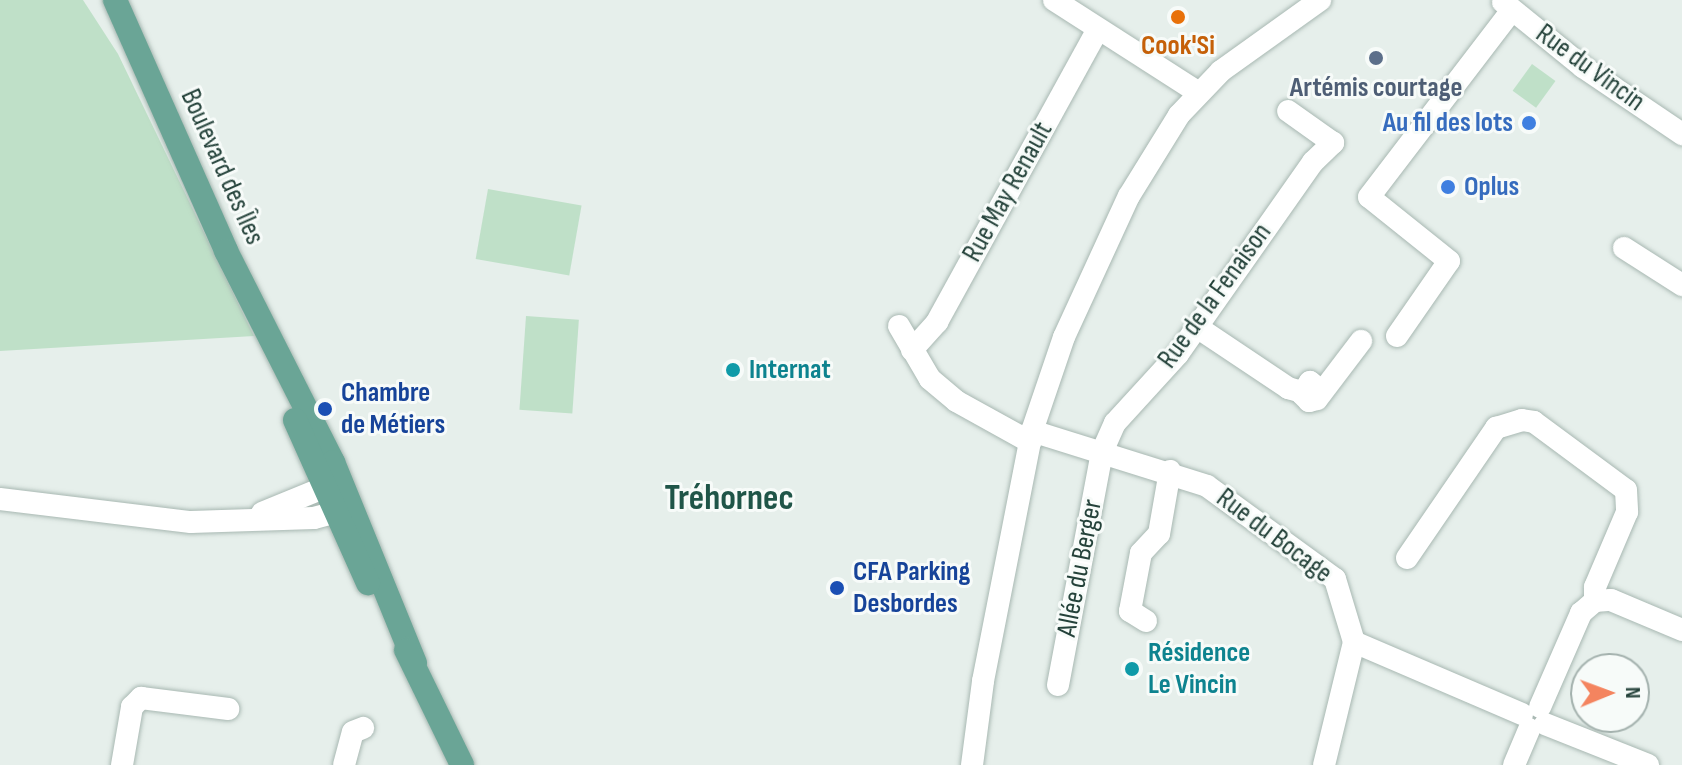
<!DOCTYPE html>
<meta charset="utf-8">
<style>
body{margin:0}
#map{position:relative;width:1682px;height:765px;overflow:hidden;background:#e6efeb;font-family:"Sofia Sans Condensed",sans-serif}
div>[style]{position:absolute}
.green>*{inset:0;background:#bfe0c8;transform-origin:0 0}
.roads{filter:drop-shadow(0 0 2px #a8b8b2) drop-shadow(0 0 2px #a8b8b2)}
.minor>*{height:22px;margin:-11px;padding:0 11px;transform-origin:11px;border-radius:11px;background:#fff}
.major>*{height:24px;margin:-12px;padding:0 12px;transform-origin:12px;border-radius:12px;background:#6aa596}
.dots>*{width:22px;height:22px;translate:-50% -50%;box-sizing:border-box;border:4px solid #f7fbf9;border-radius:50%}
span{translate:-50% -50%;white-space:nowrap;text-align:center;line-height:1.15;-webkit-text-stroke:6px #f7fbf9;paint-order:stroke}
.food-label{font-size:28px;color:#c56008;font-weight:700}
.street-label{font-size:28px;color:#24423a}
.service-label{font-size:28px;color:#4e5e75;font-weight:700}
.shop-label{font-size:28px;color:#366cbe;font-weight:700}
.right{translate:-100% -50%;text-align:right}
.left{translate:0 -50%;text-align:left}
.culture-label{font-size:28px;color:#0d838f;font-weight:700}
.transit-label{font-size:28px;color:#164399;font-weight:700}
.district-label{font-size:36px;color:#1f5548;font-weight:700}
.north{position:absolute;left:1570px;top:653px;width:80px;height:80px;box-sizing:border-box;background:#f7fbf9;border:2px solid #a3b1ad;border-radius:50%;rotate:89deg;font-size:22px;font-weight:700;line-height:32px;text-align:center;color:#24423a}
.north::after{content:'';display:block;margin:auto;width:28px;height:36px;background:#f4845f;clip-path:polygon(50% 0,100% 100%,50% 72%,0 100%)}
</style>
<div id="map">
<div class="green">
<i style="clip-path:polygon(0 0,83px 0,118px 54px,254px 336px,0 351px)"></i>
<i style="left:1532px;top:64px;width:29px;height:33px;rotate:36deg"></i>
<i style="left:488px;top:189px;width:95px;height:71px;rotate:10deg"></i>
<i style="left:526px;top:316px;width:53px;height:94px;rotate:4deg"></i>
</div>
<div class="roads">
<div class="minor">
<i style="left:1054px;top:0;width:172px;rotate:32.7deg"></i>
<i style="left:1503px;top:2px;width:103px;rotate:39.1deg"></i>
<i style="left:1583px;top:67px;width:120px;rotate:34.1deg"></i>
<i style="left:1624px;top:248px;width:69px;rotate:32.5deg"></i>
<i style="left:899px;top:326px;width:61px;rotate:59.7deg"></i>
<i style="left:930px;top:379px;width:34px;rotate:40deg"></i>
<i style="left:956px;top:401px;width:85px;rotate:29deg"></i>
<i style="left:1197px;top:327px;width:110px;rotate:33.8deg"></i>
<i style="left:1288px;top:388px;width:15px;rotate:16deg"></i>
<i style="left:1397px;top:336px;width:91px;rotate:-55.3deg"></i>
<i style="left:1449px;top:261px;width:102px;rotate:-141.3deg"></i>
<i style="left:1369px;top:197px;width:235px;rotate:-52.6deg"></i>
<i style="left:912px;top:350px;width:38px;rotate:-48deg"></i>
<i style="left:937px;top:322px;width:334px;rotate:-61.2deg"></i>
<i style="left:1320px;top:390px;width:13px;rotate:-141deg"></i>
<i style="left:1310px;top:382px;width:14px;rotate:124deg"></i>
<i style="left:1302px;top:394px;width:10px;rotate:45deg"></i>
<i style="left:1309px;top:401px;width:8px;rotate:-14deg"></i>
<i style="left:1317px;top:399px;width:73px;rotate:-52.8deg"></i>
<i style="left:1032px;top:431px;width:183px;rotate:17.4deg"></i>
<i style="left:1207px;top:486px;width:158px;rotate:36deg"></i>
<i style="left:1335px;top:579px;width:66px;rotate:73.2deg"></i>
<i style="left:1354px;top:642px;width:127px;rotate:103.7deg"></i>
<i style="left:0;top:499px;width:192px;rotate:6.9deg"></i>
<i style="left:191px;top:522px;width:123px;rotate:-1.9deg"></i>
<i style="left:314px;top:518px;width:39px;rotate:-15deg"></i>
<i style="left:262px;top:513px;width:66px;rotate:-22.3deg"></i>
<i style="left:323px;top:488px;width:20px"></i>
<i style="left:1407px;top:558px;width:158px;rotate:-55.6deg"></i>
<i style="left:1496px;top:428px;width:27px;rotate:-17deg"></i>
<i style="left:1522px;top:420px;width:12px;rotate:9deg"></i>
<i style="left:1534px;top:422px;width:114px;rotate:36.5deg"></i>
<i style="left:1626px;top:490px;width:22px;rotate:87deg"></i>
<i style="left:1627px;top:512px;width:82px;rotate:113.1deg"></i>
<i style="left:1595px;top:587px;width:14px;rotate:90deg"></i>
<i style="left:1146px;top:621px;width:19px;rotate:-148deg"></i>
<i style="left:1130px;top:611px;width:59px;rotate:-79.3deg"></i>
<i style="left:1141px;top:553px;width:26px;rotate:-47deg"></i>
<i style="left:1159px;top:534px;width:64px;rotate:-80.1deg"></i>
<i style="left:1354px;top:642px;width:183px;rotate:23.2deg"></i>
<i style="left:1058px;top:685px;width:237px;rotate:-79.3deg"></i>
<i style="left:1102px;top:452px;width:32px;rotate:-66deg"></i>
<i style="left:1115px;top:423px;width:93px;rotate:-47.6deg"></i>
<i style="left:1178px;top:354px;width:235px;rotate:-54.9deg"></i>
<i style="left:1313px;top:162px;width:28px;rotate:-44deg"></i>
<i style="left:1333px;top:143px;width:55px;rotate:-144.6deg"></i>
<i style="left:1540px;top:707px;width:103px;rotate:-66.4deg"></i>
<i style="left:1581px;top:613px;width:18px;rotate:-41deg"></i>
<i style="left:1595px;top:601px;width:16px;rotate:-4deg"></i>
<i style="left:1611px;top:600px;width:77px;rotate:22.9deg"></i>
<i style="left:1545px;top:724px;width:111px;rotate:21.7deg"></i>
<i style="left:122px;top:765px;width:59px;rotate:-80.2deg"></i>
<i style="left:132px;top:707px;width:13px;rotate:-45deg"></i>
<i style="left:141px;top:698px;width:88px;rotate:7.2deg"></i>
<i style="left:344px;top:765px;width:34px;rotate:-75deg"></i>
<i style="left:353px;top:732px;width:11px;rotate:-22deg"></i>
<i style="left:972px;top:765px;width:85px;rotate:-82.5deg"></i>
<i style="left:983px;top:681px;width:255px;rotate:-78.9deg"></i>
<i style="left:1032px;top:431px;width:99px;rotate:-71.2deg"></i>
<i style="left:1064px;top:337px;width:155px;rotate:-65.3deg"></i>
<i style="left:1129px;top:196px;width:95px;rotate:-58.3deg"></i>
<i style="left:1179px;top:115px;width:61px;rotate:-46.3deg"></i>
<i style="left:1221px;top:71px;width:122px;rotate:-35.6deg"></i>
<i style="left:1514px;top:765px;width:39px;rotate:-67deg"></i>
</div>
<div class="major">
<i style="left:115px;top:0;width:274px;rotate:66.1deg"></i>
<i style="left:226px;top:251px;width:237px;rotate:63.1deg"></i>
<i style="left:333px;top:462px;width:217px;rotate:67.8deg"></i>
<i style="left:295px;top:420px;width:179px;rotate:65.9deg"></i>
<i style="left:406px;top:650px;width:128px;rotate:64deg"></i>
</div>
</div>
<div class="dots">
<i style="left:1178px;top:17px;background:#e8710a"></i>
<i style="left:1376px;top:58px;background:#5c6f8a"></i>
<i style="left:1529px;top:123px;background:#3f7fe0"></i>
<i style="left:1448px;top:187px;background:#3f7fe0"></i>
<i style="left:733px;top:370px;background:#0f9aa8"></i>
<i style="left:325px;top:409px;background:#1a4fb4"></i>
<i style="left:837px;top:588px;background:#1a4fb4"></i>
<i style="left:1132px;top:669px;background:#0f9aa8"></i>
</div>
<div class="food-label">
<span style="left:1178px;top:46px">Cook'Si</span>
</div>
<div class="street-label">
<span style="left:1590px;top:68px;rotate:36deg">Rue du Vincin</span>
<span style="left:222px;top:167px;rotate:66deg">Boulevard des Îles</span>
<span style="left:1008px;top:192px;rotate:-61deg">Rue May Renault</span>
<span style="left:1215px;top:296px;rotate:-54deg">Rue de la Fenaison</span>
<span style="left:1274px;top:536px;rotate:37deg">Rue du Bocage</span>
<span style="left:1080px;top:568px;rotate:-79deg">Allée du Berger</span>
</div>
<div class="service-label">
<span style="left:1376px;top:88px">Artémis courtage</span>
</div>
<div class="shop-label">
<span class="right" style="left:1513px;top:123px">Au fil des lots</span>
<span class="left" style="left:1464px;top:187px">Oplus</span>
</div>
<div class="culture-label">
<span class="left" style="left:749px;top:370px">Internat</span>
<span class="left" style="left:1148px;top:669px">Résidence<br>Le Vincin</span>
</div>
<div class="transit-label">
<span class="left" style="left:341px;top:409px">Chambre<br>de Métiers</span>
<span class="left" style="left:853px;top:588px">CFA Parking<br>Desbordes</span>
</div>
<div class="district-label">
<span style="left:729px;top:499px">Tréhornec</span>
</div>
<div class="north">N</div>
</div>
